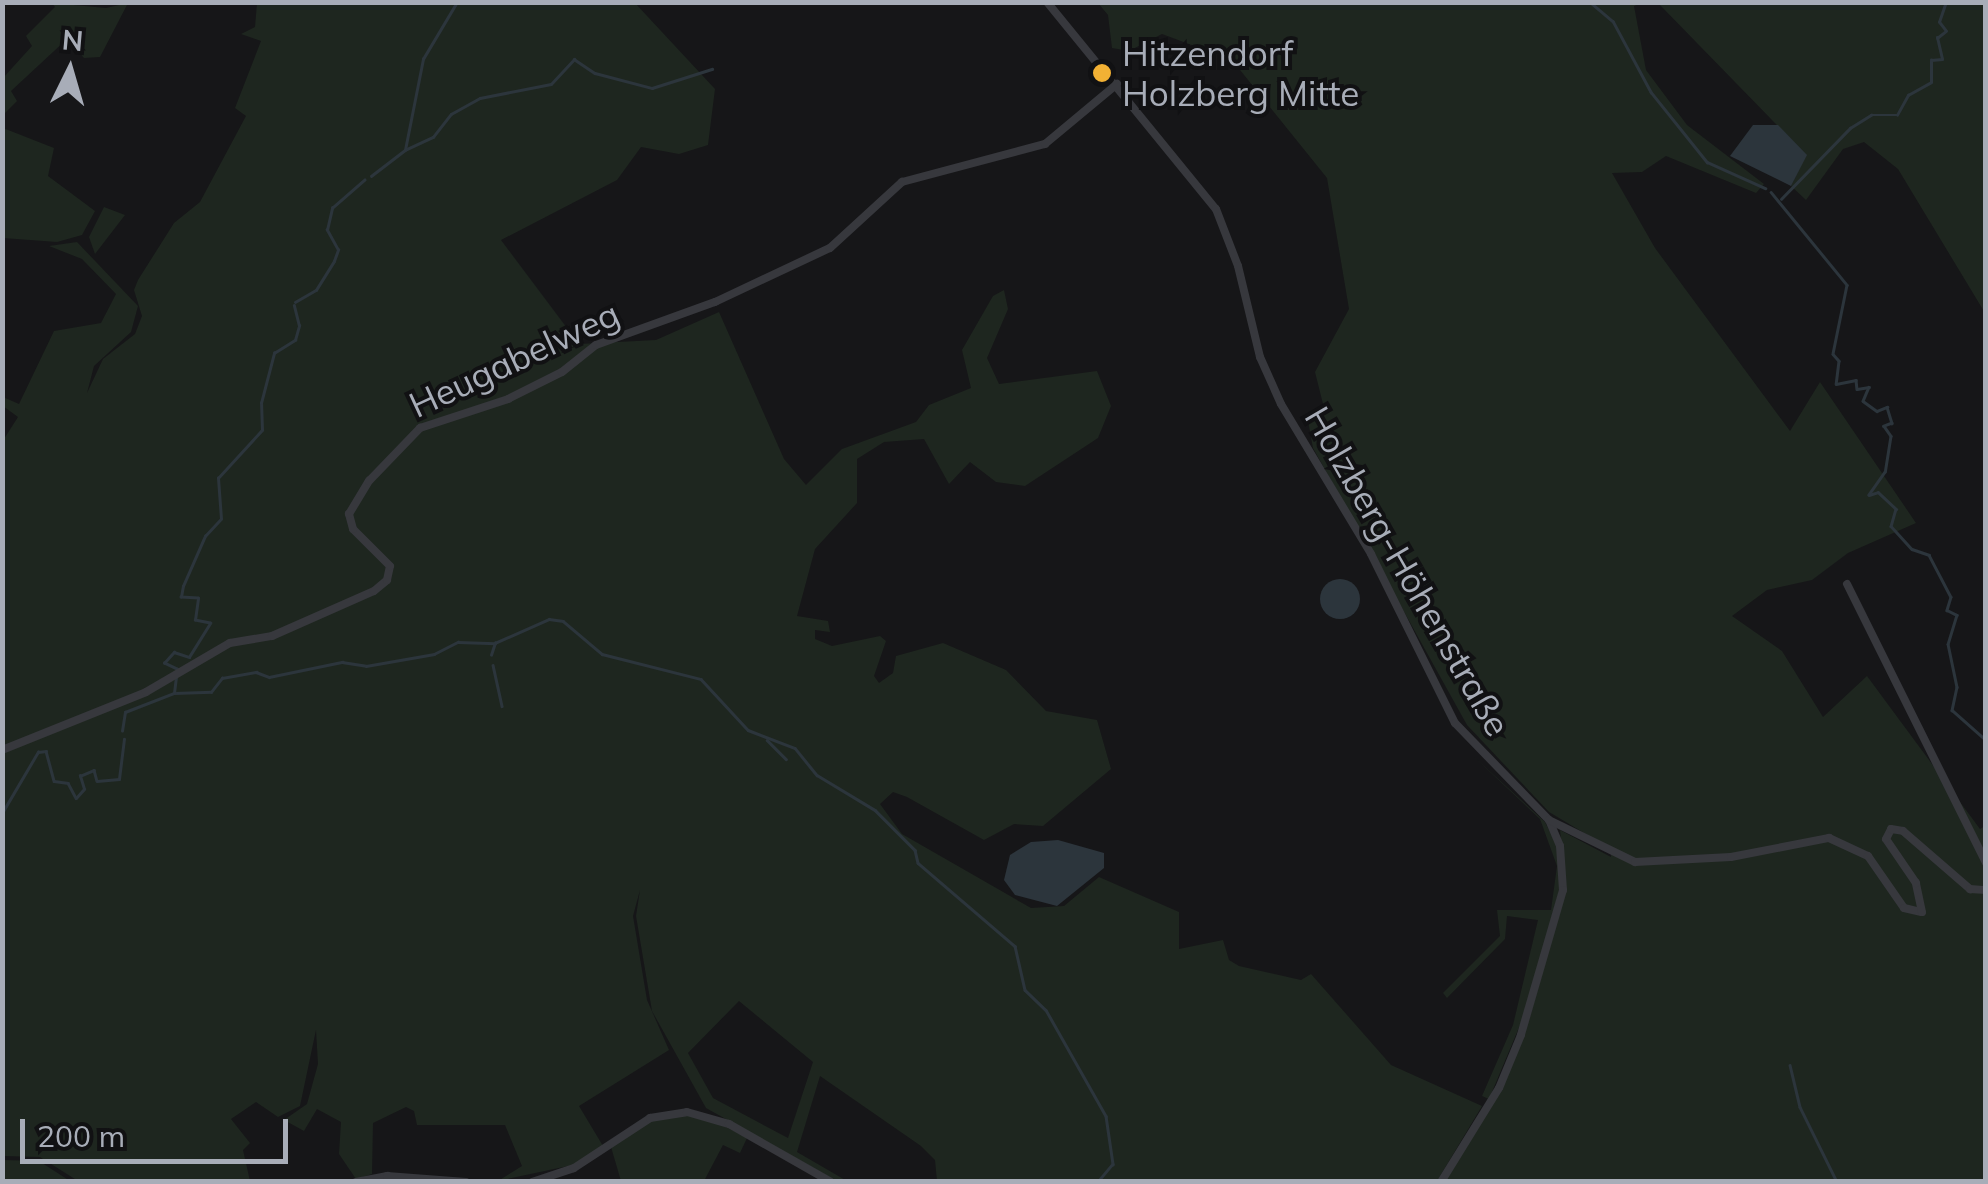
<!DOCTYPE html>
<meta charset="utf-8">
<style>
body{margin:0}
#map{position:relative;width:1988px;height:1184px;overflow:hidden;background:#161618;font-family:Mulish,sans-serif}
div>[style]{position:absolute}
.green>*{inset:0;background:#1e261f}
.water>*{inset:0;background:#2c353c}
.round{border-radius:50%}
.stream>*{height:2.5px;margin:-1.25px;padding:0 1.25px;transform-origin:1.25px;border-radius:1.25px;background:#2c353c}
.minor>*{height:8px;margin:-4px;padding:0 4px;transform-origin:4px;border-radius:4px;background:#37383d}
.dots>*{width:28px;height:28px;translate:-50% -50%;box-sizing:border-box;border:5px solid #111113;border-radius:50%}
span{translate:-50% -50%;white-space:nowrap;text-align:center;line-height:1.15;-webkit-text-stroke:8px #111113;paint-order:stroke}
.poi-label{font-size:35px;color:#a8adb8}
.left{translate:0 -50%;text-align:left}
.street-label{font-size:35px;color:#a8adb8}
.frame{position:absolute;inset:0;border:5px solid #a8adb8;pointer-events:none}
.north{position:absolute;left:20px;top:20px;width:100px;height:100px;-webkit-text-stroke:8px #111113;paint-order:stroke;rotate:5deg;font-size:28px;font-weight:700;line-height:40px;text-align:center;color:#a8adb8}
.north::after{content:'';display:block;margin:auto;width:35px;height:45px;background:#a8adb8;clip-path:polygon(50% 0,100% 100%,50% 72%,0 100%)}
.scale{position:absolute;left:20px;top:1119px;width:268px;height:45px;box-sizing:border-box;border:5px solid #a8adb8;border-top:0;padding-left:12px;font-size:30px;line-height:35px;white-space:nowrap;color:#a8adb8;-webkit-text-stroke:8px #111113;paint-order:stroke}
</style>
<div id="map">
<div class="green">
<i style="clip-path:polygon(52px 3px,106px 8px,128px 3px,100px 57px,84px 58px,67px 39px,11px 91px,17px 101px,3px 115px,3px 78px,32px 46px,26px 36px,55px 7px)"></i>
<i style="clip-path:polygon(evenodd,257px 3px,635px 3px,715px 89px,708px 145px,679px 154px,641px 147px,617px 180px,501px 240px,579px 344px,656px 340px,719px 312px,784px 459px,806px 485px,842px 449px,916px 422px,929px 405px,971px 388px,962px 350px,993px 296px,1004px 290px,1008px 309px,987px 358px,999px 384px,1097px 371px,1111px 406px,1098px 438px,1025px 486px,996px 482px,970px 462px,949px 484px,924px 439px,884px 442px,857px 459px,857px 503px,815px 549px,797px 616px,828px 621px,830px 632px,815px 630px,815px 639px,832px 646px,880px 636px,886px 641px,874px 676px,879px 683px,893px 673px,896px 656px,943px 643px,1006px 670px,1046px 711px,1097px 720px,1111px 769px,1043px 826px,1014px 824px,984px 840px,907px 797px,893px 792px,880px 804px,902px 834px,1031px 908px,1064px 906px,1099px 877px,1179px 912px,1179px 949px,1223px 940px,1229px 960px,1239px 966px,1301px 980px,1311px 974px,1391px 1065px,1482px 1106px,1437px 1181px,937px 1181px,935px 1160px,921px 1146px,820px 1076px,797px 1152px,847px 1181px,837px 1181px,706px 1108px,652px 1011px,636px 916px,640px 890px,633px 916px,647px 1000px,669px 1050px,579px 1106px,603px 1146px,573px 1165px,498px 1181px,522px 1166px,505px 1125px,417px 1125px,414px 1111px,406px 1107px,373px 1123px,372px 1174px,356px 1179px,339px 1154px,341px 1122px,317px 1109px,304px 1131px,284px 1120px,307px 1104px,318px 1064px,316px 1030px,300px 1106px,278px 1117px,256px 1102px,231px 1119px,250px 1143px,243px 1150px,250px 1181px,78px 1181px,40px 1157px,3px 1156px,2px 442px,18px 417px,3px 406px,3px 397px,19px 404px,54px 331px,101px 323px,116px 294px,82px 259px,49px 246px,77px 242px,138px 306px,131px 332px,94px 366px,87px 393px,103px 359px,135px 334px,142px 316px,134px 290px,138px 280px,174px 223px,200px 202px,246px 116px,235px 108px,261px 41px,241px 34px,255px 27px,257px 3px,739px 1001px,813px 1062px,788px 1138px,713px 1098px,688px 1053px,739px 1001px)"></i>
<i style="clip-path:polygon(1098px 3px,1642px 3px,1634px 6px,1646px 70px,1687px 125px,1764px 184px,1756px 193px,1666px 156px,1642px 172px,1612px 173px,1655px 248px,1790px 431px,1820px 382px,1916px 523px,1848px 553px,1812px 580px,1767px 590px,1732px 616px,1782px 651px,1823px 717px,1867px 676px,1980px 829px,1985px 826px,1985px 1181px,1445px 1181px,1501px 1089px,1529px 1020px,1566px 890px,1560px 830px,1611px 857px,1611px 849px,1549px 812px,1467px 725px,1313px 448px,1307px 415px,1324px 408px,1315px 372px,1349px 309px,1327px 178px,1232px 60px,1162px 34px,1129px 51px,1112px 48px,1108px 15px)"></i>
<i style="clip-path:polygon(1658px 3px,1985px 3px,1985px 313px,1898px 169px,1864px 142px,1843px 149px,1806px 200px,1791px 186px,1806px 155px)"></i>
<i style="clip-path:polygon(3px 128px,54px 148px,48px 176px,95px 211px,82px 235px,57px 242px,3px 238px)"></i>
<i style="clip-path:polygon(104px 207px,125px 215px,95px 254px,89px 237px)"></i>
<i style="clip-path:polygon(1472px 755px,1545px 822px,1557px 846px,1561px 884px,1523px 1018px,1489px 1099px,1482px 1096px,1513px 1025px,1538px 920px,1507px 916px,1505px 939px,1447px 998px,1443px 993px,1500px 936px,1497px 910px,1551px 910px,1557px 866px,1540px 819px)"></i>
<i style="clip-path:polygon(678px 1114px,707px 1117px,747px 1138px,740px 1153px,723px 1145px,704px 1181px,621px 1181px,611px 1147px,651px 1121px)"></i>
<i style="clip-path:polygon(2px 1160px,39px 1161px,70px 1181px,3px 1181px)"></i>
</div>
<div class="water">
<i style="clip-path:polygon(1753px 125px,1778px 125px,1807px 155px,1791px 186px,1730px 156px)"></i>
<i class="round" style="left:1320px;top:579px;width:40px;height:40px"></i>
<i style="clip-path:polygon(1058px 840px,1104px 853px,1104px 868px,1057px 906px,1015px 895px,1004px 880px,1010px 855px,1031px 842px)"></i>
</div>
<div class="stream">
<i style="left:1590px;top:2px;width:30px;rotate:40deg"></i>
<i style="left:1613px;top:21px;width:81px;rotate:61.8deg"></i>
<i style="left:1651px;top:92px;width:90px;rotate:51.3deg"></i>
<i style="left:1707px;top:162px;width:64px;rotate:24.1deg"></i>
<i style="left:405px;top:150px;width:31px;rotate:-25deg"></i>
<i style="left:433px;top:137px;width:29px;rotate:-52deg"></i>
<i style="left:451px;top:114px;width:33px;rotate:-29deg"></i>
<i style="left:480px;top:98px;width:72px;rotate:-11.2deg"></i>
<i style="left:551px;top:84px;width:34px;rotate:-47deg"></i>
<i style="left:574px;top:59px;width:25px;rotate:34deg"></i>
<i style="left:595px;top:73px;width:59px;rotate:14.7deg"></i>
<i style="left:652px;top:88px;width:63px;rotate:-17.6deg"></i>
<i style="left:371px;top:176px;width:43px;rotate:-37.4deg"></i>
<i style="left:405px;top:150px;width:93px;rotate:-78.8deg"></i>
<i style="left:423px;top:59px;width:66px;rotate:-59.2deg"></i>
<i style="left:1771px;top:192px;width:120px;rotate:50.7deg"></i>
<i style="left:1847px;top:285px;width:70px;rotate:101.5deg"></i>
<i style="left:1833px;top:354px;width:9px;rotate:49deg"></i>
<i style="left:1839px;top:361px;width:23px;rotate:97deg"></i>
<i style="left:1836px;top:384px;width:20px;rotate:-11deg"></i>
<i style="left:1856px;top:380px;width:9px;rotate:84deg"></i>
<i style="left:1857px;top:389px;width:12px;rotate:-9deg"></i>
<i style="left:1869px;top:387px;width:15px;rotate:113deg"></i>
<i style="left:1863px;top:401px;width:17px;rotate:36deg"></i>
<i style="left:1877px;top:411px;width:11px;rotate:-22deg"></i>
<i style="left:1887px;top:407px;width:17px;rotate:73deg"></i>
<i style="left:1892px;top:423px;width:9px;rotate:159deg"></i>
<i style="left:1884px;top:426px;width:12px;rotate:55deg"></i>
<i style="left:1891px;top:436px;width:36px;rotate:99deg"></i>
<i style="left:1885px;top:472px;width:28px;rotate:125deg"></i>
<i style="left:1869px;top:495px;width:9px;rotate:-18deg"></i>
<i style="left:1878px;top:492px;width:25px;rotate:43deg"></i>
<i style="left:1896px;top:509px;width:18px;rotate:106deg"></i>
<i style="left:1891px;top:526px;width:31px;rotate:48deg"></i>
<i style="left:1912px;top:549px;width:18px;rotate:19deg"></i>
<i style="left:1929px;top:555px;width:47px;rotate:62.4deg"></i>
<i style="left:1951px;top:597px;width:14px;rotate:107deg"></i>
<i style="left:1947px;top:610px;width:11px;rotate:27deg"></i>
<i style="left:1957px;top:615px;width:30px;rotate:107deg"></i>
<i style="left:1948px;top:644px;width:44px;rotate:78.2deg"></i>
<i style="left:1957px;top:687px;width:24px;rotate:102deg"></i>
<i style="left:1952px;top:710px;width:45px;rotate:41.4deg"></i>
<i style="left:1781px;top:199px;width:99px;rotate:-45.8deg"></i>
<i style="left:1850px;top:128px;width:25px;rotate:-32deg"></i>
<i style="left:1871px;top:115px;width:26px"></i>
<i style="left:1897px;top:115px;width:23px;rotate:-61deg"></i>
<i style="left:1908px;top:95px;width:26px;rotate:-29deg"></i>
<i style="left:1931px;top:82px;width:22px;rotate:-90deg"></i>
<i style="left:1931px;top:60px;width:11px;rotate:-5deg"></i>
<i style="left:1942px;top:59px;width:22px;rotate:-103deg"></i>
<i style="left:1937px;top:38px;width:11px;rotate:-38deg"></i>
<i style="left:1946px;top:31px;width:11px;rotate:-128deg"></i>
<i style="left:1939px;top:22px;width:21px;rotate:-71deg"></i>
<i style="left:295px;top:302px;width:24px;rotate:-30deg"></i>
<i style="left:316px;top:290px;width:34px;rotate:-58deg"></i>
<i style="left:334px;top:261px;width:12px;rotate:-70deg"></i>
<i style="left:338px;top:250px;width:23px;rotate:-119deg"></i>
<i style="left:327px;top:230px;width:23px;rotate:-77deg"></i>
<i style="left:332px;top:208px;width:43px;rotate:-41.2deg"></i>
<i style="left:491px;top:655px;width:13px;rotate:-72deg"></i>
<i style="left:493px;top:665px;width:42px;rotate:77.6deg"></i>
<i style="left:174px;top:693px;width:37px;rotate:-2deg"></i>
<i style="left:211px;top:692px;width:18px;rotate:-52deg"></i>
<i style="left:222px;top:678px;width:35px;rotate:-10deg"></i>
<i style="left:256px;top:672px;width:14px;rotate:21deg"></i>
<i style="left:269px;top:677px;width:75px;rotate:-11.6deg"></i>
<i style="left:342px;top:662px;width:24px;rotate:9deg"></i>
<i style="left:366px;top:666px;width:69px;rotate:-10deg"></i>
<i style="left:434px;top:654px;width:27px;rotate:-27deg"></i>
<i style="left:458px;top:642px;width:37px;rotate:2deg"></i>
<i style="left:495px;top:643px;width:59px;rotate:-24deg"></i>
<i style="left:549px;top:619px;width:14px;rotate:8deg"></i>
<i style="left:563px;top:621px;width:51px;rotate:40.2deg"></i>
<i style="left:602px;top:654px;width:102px;rotate:14.2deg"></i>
<i style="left:701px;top:679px;width:69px;rotate:47.3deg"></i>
<i style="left:748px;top:730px;width:50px;rotate:21deg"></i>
<i style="left:795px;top:748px;width:35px;rotate:51deg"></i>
<i style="left:817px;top:775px;width:68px;rotate:31.1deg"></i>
<i style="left:875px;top:810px;width:57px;rotate:45deg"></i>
<i style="left:915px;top:850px;width:13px;rotate:77deg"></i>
<i style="left:918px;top:863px;width:128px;rotate:40.6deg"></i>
<i style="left:1015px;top:946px;width:45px;rotate:77.2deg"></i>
<i style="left:1025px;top:990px;width:29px;rotate:44deg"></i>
<i style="left:1046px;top:1010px;width:122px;rotate:60.5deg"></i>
<i style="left:1106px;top:1116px;width:49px;rotate:81.7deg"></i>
<i style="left:1113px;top:1164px;width:23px;rotate:130deg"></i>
<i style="left:122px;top:731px;width:19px;rotate:-81deg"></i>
<i style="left:125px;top:712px;width:53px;rotate:-21.2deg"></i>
<i style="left:174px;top:693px;width:24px;rotate:-83deg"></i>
<i style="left:177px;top:669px;width:14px;rotate:-155deg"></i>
<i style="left:164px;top:663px;width:15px;rotate:-48deg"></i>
<i style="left:174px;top:652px;width:16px;rotate:18deg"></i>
<i style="left:189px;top:657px;width:40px;rotate:-58deg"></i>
<i style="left:210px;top:623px;width:15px;rotate:-169deg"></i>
<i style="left:195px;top:620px;width:22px;rotate:-82deg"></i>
<i style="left:198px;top:598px;width:17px;rotate:-177deg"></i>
<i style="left:181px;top:597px;width:11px;rotate:-80deg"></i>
<i style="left:183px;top:586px;width:55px;rotate:-66.3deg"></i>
<i style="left:205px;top:536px;width:23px;rotate:-47deg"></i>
<i style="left:221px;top:519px;width:41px;rotate:-94.2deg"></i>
<i style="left:218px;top:478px;width:65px;rotate:-47.5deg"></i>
<i style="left:262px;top:430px;width:27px;rotate:-92deg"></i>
<i style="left:261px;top:403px;width:52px;rotate:-75.4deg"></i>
<i style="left:274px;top:353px;width:25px;rotate:-32deg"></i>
<i style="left:295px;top:340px;width:15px;rotate:-74deg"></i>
<i style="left:299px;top:326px;width:21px;rotate:-104deg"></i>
<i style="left:767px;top:740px;width:27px;rotate:45deg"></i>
<i style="left:2px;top:813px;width:71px;rotate:-59.5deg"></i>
<i style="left:38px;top:752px;width:8px;rotate:-7deg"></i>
<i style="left:46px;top:751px;width:31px;rotate:75deg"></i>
<i style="left:54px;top:781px;width:14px;rotate:8deg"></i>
<i style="left:68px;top:783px;width:17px;rotate:62deg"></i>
<i style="left:76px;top:798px;width:12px;rotate:-48deg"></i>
<i style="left:84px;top:789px;width:14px;rotate:-107deg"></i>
<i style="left:80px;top:776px;width:15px;rotate:-23deg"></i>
<i style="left:94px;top:770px;width:11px;rotate:75deg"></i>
<i style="left:97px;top:781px;width:22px;rotate:-5deg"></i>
<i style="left:119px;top:779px;width:40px;rotate:-82.9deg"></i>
<i style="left:1790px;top:1065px;width:43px;rotate:76.6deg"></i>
<i style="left:1800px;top:1107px;width:84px;rotate:63.7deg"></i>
</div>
<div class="minor">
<i style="left:1047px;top:2px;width:267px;rotate:50.8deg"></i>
<i style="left:1216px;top:209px;width:61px;rotate:68.9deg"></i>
<i style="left:1238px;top:266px;width:94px;rotate:76.4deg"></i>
<i style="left:1260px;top:357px;width:51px;rotate:65.9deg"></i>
<i style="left:1281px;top:404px;width:175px;rotate:59deg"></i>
<i style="left:1371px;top:554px;width:189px;rotate:63.6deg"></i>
<i style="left:1455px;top:723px;width:135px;rotate:45.9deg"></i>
<i style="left:1549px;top:820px;width:28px;rotate:67deg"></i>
<i style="left:1560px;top:846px;width:44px;rotate:86.1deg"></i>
<i style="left:1563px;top:890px;width:151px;rotate:106.2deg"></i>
<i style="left:1521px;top:1035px;width:57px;rotate:112.5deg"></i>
<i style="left:1499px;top:1088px;width:110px;rotate:121.7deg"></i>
<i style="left:1847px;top:584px;width:312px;rotate:63.5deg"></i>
<i style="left:2px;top:750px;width:155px;rotate:-21.9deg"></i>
<i style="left:146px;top:692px;width:97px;rotate:-30.3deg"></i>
<i style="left:230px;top:643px;width:43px;rotate:-9.5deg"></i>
<i style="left:272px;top:636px;width:111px;rotate:-23.8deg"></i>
<i style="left:374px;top:591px;width:17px;rotate:-40deg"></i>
<i style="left:387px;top:580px;width:14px;rotate:-78deg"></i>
<i style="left:390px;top:566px;width:52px;rotate:-135deg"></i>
<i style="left:353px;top:529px;width:16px;rotate:-105deg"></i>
<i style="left:349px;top:514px;width:39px;rotate:-59deg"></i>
<i style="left:369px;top:481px;width:74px;rotate:-46.1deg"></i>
<i style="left:420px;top:428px;width:93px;rotate:-18.2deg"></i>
<i style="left:508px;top:399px;width:60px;rotate:-26.6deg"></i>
<i style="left:562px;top:372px;width:43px;rotate:-38.5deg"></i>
<i style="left:596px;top:345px;width:127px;rotate:-19.9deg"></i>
<i style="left:715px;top:302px;width:127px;rotate:-25.2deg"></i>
<i style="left:830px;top:248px;width:98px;rotate:-42.5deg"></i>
<i style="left:902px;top:182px;width:148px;rotate:-14.9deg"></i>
<i style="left:1045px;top:144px;width:94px;rotate:-39.8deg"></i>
<i style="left:1549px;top:820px;width:96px;rotate:26deg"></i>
<i style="left:1635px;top:862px;width:96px;rotate:-3deg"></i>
<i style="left:1731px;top:857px;width:100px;rotate:-11deg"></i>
<i style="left:1829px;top:838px;width:43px;rotate:24.8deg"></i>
<i style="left:1868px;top:856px;width:63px;rotate:55.3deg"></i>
<i style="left:1904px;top:908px;width:18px;rotate:13deg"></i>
<i style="left:1922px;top:912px;width:30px;rotate:-102deg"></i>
<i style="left:1916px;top:883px;width:53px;rotate:-124.3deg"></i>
<i style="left:1886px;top:839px;width:11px;rotate:-63deg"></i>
<i style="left:1891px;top:829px;width:12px;rotate:9deg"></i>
<i style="left:1903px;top:831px;width:89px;rotate:40.9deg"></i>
<i style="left:1970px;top:889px;width:16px;rotate:4deg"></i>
<i style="left:356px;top:1182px;width:32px;rotate:-11deg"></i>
<i style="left:387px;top:1176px;width:79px;rotate:4.3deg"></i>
<i style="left:532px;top:1182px;width:44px;rotate:-18.4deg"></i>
<i style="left:574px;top:1168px;width:91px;rotate:-33.3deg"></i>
<i style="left:650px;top:1118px;width:37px;rotate:-9deg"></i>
<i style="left:687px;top:1112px;width:44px;rotate:15.9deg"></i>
<i style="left:729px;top:1124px;width:117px;rotate:29.6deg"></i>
</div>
<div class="dots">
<i style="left:1102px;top:73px;background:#f2b134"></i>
</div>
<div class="poi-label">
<span class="left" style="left:1122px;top:73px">Hitzendorf<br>Holzberg Mitte</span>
</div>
<div class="street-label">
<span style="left:514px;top:359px;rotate:-25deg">Heugabelweg</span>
<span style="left:1408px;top:571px;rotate:60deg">Holzberg-Höhenstraße</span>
</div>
<div class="frame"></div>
<div class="north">N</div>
<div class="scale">200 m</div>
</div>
